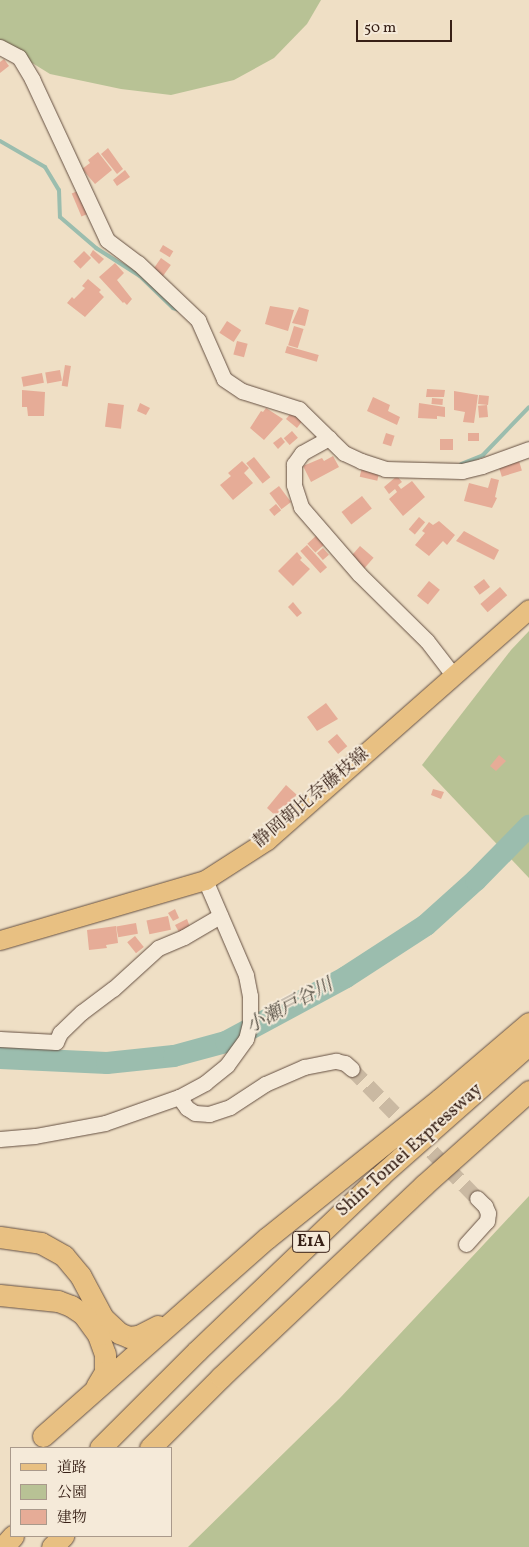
<!DOCTYPE html>
<meta charset="utf-8">
<style>
body{margin:0}
#map{position:relative;width:529px;height:1547px;overflow:hidden;background:#efdfc5;font-family:Vollkorn,"Noto Serif JP",serif}
div>[style]{position:absolute}
.green>*{inset:0;background:#b8c295}
.stream>*{height:4px;margin:-2px;padding:0 2px;transform-origin:2px;border-radius:2px;background:#9bbdae}
.river>*{height:22px;margin:-11px;padding:0 11px;transform-origin:11px;border-radius:11px;background:#9bbdae}
.building>*{inset:0;background:#e6ac97;transform-origin:0 0}
.minor-tunnel>*{height:15px;margin-top:-7.5px;transform-origin:0;background:repeating-linear-gradient(90deg,#cab9a2 0 15px,transparent 0 23px)}
.roads{filter:drop-shadow(0 0 1px #655042) drop-shadow(0 0 1px #655042)}
.minor>*{height:15px;margin:-7.5px;padding:0 7.5px;transform-origin:7.5px;border-radius:7.5px;background:#f5ead9}
.major>*{height:19px;margin:-9.5px;padding:0 9.5px;transform-origin:9.5px;border-radius:9.5px;background:#e8c082}
.highway>*{height:21px;margin:-10.5px;padding:0 10.5px;transform-origin:10.5px;border-radius:10.5px;background:#e8c082}
span{translate:-50% -50%;white-space:nowrap;text-align:center;line-height:1.15;-webkit-text-stroke:4px #f5ead9;paint-order:stroke}
.shield-label span{padding:1px 4px;background:#f5ead9;border:1px solid;border-radius:4px;-webkit-text-stroke-width:0}
.shield-label{font-size:16px;color:#372016;font-weight:700}
.street-label{font-size:18px;color:#372016}
.water-label{font-size:19px;color:#554f44;font-style:italic}
.legend{position:absolute;left:10px;top:1447px;width:162px;height:90px;box-sizing:border-box;background:#f5ead9;border:1px solid #a9998b;margin:0;padding:6px 9px;list-style:none;font-size:15px;color:#372016}
.legend li{display:flex;align-items:center;gap:10px;height:25px}
.legend b{width:25px;border:1px solid #a9998b}
.scale{position:absolute;left:356px;top:20px;width:96px;height:22px;box-sizing:border-box;border:2px solid #372016;border-top:0;padding-left:6px;font-size:15px;line-height:18px;white-space:nowrap;color:#372016;-webkit-text-stroke:4px #f5ead9;paint-order:stroke}
</style>
<div id="map">
<div class="green">
<i style="clip-path:polygon(0 0,321px 0,307px 24px,274px 58px,234px 80px,171px 95px,121px 89px,50px 74px,0 43px)"></i>
<i style="clip-path:polygon(529px 631px,529px 878px,422px 765px,511px 650px)"></i>
<i style="clip-path:polygon(529px 1196px,529px 1547px,188px 1547px,340px 1398px)"></i>
</div>
<div class="stream">
<i style="left:0;top:141px;width:52px;rotate:30deg"></i>
<i style="left:45px;top:167px;width:27px;rotate:59deg"></i>
<i style="left:59px;top:190px;width:27px;rotate:88deg"></i>
<i style="left:60px;top:217px;width:48px;rotate:40.7deg"></i>
<i style="left:96px;top:248px;width:52px;rotate:32.5deg"></i>
<i style="left:140px;top:276px;width:46px;rotate:44.1deg"></i>
<i style="left:173px;top:308px;width:6px;rotate:18deg"></i>
<i style="left:461px;top:464px;width:24px;rotate:-22deg"></i>
<i style="left:483px;top:455px;width:66px;rotate:-46.2deg"></i>
</div>
<div class="river">
<i style="left:0;top:1058px;width:107px;rotate:2.7deg"></i>
<i style="left:107px;top:1063px;width:67px;rotate:-6deg"></i>
<i style="left:174px;top:1056px;width:54px;rotate:-15.1deg"></i>
<i style="left:226px;top:1042px;width:136px;rotate:-28.4deg"></i>
<i style="left:346px;top:977px;width:95px;rotate:-33deg"></i>
<i style="left:426px;top:925px;width:67px;rotate:-42deg"></i>
<i style="left:476px;top:880px;width:76px;rotate:-45.5deg"></i>
</div>
<div class="building">
<i style="clip-path:polygon(4px 59px,9px 66px,0 73px,0 62px)"></i>
<i style="clip-path:polygon(108px 148px,123px 169px,117px 174px,101px 154px)"></i>
<i style="clip-path:polygon(98px 152px,112px 170px,95px 184px,82px 169px,90px 163px,88px 160px)"></i>
<i style="clip-path:polygon(125px 170px,130px 177px,117px 186px,113px 180px)"></i>
<i style="left:80px;top:190px;width:25px;height:9px;rotate:67deg"></i>
<i style="left:163px;top:245px;width:12px;height:7px;rotate:31deg"></i>
<i style="clip-path:polygon(93px 250px,104px 259px,99px 264px,90px 255px)"></i>
<i style="left:84px;top:251px;width:10px;height:15px;rotate:45deg"></i>
<i style="left:161px;top:258px;width:12px;height:17px;rotate:35deg"></i>
<i style="clip-path:polygon(115px 263px,124px 273px,117px 280px,132px 299px,127px 305px,124px 302px,123px 303px,99px 277px)"></i>
<i style="clip-path:polygon(88px 279px,101px 290px,99px 292px,104px 297px,85px 317px,67px 303px,72px 297px,74px 299px,85px 288px,82px 286px)"></i>
<i style="clip-path:polygon(270px 306px,294px 310px,288px 331px,265px 324px)"></i>
<i style="clip-path:polygon(299px 307px,309px 310px,305px 326px,292px 323px)"></i>
<i style="left:227px;top:321px;width:17px;height:14px;rotate:33deg"></i>
<i style="left:294px;top:326px;width:10px;height:20px;rotate:17deg"></i>
<i style="left:237px;top:341px;width:11px;height:14px;rotate:15deg"></i>
<i style="left:287px;top:346px;width:33px;height:7px;rotate:16deg"></i>
<i style="left:65px;top:365px;width:6px;height:21px;rotate:9deg"></i>
<i style="left:60px;top:370px;width:11px;height:15px;rotate:80deg"></i>
<i style="left:42px;top:373px;width:10px;height:21px;rotate:79deg"></i>
<i style="clip-path:polygon(427px 389px,445px 390px,444px 397px,426px 397px)"></i>
<i style="clip-path:polygon(22px 390px,45px 392px,44px 416px,28px 416px,27px 407px,22px 407px)"></i>
<i style="clip-path:polygon(454px 391px,478px 395px,474px 423px,463px 422px,465px 412px,454px 410px)"></i>
<i style="left:479px;top:395px;width:10px;height:9px;rotate:6deg"></i>
<i style="clip-path:polygon(373px 397px,390px 405px,388px 411px,400px 417px,397px 425px,367px 411px)"></i>
<i style="left:432px;top:398px;width:11px;height:6px;rotate:5deg"></i>
<i style="left:108px;top:403px;width:16px;height:24px;rotate:7deg"></i>
<i style="clip-path:polygon(140px 403px,150px 408px,146px 415px,137px 411px)"></i>
<i style="clip-path:polygon(419px 403px,445px 407px,445px 417px,437px 416px,437px 419px,418px 418px)"></i>
<i style="left:487px;top:405px;width:12px;height:9px;rotate:85deg"></i>
<i style="clip-path:polygon(266px 408px,283px 419px,264px 440px,250px 428px,261px 411px,263px 412px)"></i>
<i style="clip-path:polygon(291px 413px,303px 420px,297px 428px,286px 419px)"></i>
<i style="left:292px;top:431px;width:9px;height:11px;rotate:49deg"></i>
<i style="left:386px;top:433px;width:9px;height:11px;rotate:18deg"></i>
<i style="left:468px;top:433px;width:11px;height:8px"></i>
<i style="clip-path:polygon(281px 437px,285px 442px,278px 449px,273px 443px)"></i>
<i style="left:440px;top:439px;width:13px;height:11px"></i>
<i style="clip-path:polygon(333px 456px,339px 467px,311px 482px,303px 466px,322px 458px,324px 461px)"></i>
<i style="left:254px;top:457px;width:26px;height:10px;rotate:51deg"></i>
<i style="clip-path:polygon(242px 461px,249px 468px,244px 473px,253px 483px,233px 500px,220px 485px,231px 476px,228px 473px)"></i>
<i style="left:519px;top:461px;width:10px;height:21px;rotate:73deg"></i>
<i style="left:362px;top:467px;width:18px;height:10px;rotate:13deg"></i>
<i style="clip-path:polygon(397px 476px,402px 482px,398px 485px,401px 489px,412px 481px,425px 497px,403px 516px,389px 499px,397px 492px,395px 489px,389px 494px,384px 487px)"></i>
<i style="clip-path:polygon(491px 478px,499px 480px,495px 497px,497px 498px,492px 508px,464px 501px,469px 483px,488px 488px)"></i>
<i style="left:279px;top:486px;width:20px;height:12px;rotate:53deg"></i>
<i style="left:362px;top:496px;width:16px;height:26px;rotate:52deg"></i>
<i style="left:276px;top:504px;width:8px;height:9px;rotate:50deg"></i>
<i style="left:419px;top:517px;width:8px;height:16px;rotate:40deg"></i>
<i style="clip-path:polygon(439px 521px,455px 535px,447px 545px,443px 541px,429px 556px,415px 545px,425px 533px,422px 531px,429px 522px,433px 525px)"></i>
<i style="clip-path:polygon(464px 531px,499px 550px,494px 560px,456px 541px)"></i>
<i style="left:317px;top:535px;width:12px;height:13px;rotate:48deg"></i>
<i style="left:307px;top:545px;width:30px;height:9px;rotate:48deg"></i>
<i style="left:360px;top:546px;width:18px;height:14px;rotate:41deg"></i>
<i style="left:323px;top:548px;width:9px;height:8px;rotate:49deg"></i>
<i style="clip-path:polygon(297px 552px,302px 558px,300px 560px,310px 569px,293px 586px,278px 571px)"></i>
<i style="left:484px;top:579px;width:10px;height:13px;rotate:53deg"></i>
<i style="left:429px;top:581px;width:14px;height:19px;rotate:39deg"></i>
<i style="left:500px;top:587px;width:11px;height:26px;rotate:49deg"></i>
<i style="clip-path:polygon(293px 602px,302px 613px,297px 617px,288px 607px)"></i>
<i style="clip-path:polygon(326px 703px,338px 719px,317px 731px,307px 717px)"></i>
<i style="left:337px;top:734px;width:16px;height:12px;rotate:50deg"></i>
<i style="clip-path:polygon(499px 755px,506px 761px,496px 771px,490px 766px)"></i>
<i style="clip-path:polygon(286px 785px,297px 795px,276px 816px,267px 808px)"></i>
<i style="clip-path:polygon(433px 789px,444px 792px,441px 799px,431px 795px)"></i>
<i style="clip-path:polygon(175px 909px,179px 918px,173px 921px,168px 913px)"></i>
<i style="left:168px;top:916px;width:14px;height:22px;rotate:78deg"></i>
<i style="clip-path:polygon(187px 919px,190px 927px,179px 932px,175px 925px)"></i>
<i style="left:136px;top:923px;width:11px;height:20px;rotate:80deg"></i>
<i style="clip-path:polygon(116px 926px,118px 943px,106px 945px,107px 948px,89px 950px,87px 930px)"></i>
<i style="left:135px;top:936px;width:14px;height:10px;rotate:51deg"></i>
</div>
<div class="minor-tunnel">
<i style="left:352px;top:1069px;width:180px;rotate:45.9deg"></i>
</div>
<div class="roads">
<div class="minor">
<i style="left:0;top:47px;width:21px;rotate:28deg"></i>
<i style="left:19px;top:57px;width:26px;rotate:59deg"></i>
<i style="left:32px;top:79px;width:178px;rotate:65deg"></i>
<i style="left:107px;top:240px;width:39px;rotate:37deg"></i>
<i style="left:138px;top:263px;width:83px;rotate:43.5deg"></i>
<i style="left:198px;top:320px;width:64px;rotate:66.2deg"></i>
<i style="left:224px;top:379px;width:22px;rotate:34deg"></i>
<i style="left:242px;top:391px;width:60px;rotate:17.5deg"></i>
<i style="left:299px;top:409px;width:63px;rotate:44.4deg"></i>
<i style="left:344px;top:453px;width:19px;rotate:25deg"></i>
<i style="left:361px;top:461px;width:25px;rotate:18deg"></i>
<i style="left:385px;top:469px;width:77px;rotate:1.5deg"></i>
<i style="left:462px;top:471px;width:21px;rotate:-14deg"></i>
<i style="left:482px;top:466px;width:50px;rotate:-19.9deg"></i>
<i style="left:329px;top:438px;width:31px;rotate:151deg"></i>
<i style="left:302px;top:453px;width:14px;rotate:126deg"></i>
<i style="left:294px;top:464px;width:21px;rotate:90deg"></i>
<i style="left:294px;top:485px;width:23px;rotate:72deg"></i>
<i style="left:301px;top:507px;width:89px;rotate:49.1deg"></i>
<i style="left:359px;top:574px;width:95px;rotate:44.6deg"></i>
<i style="left:427px;top:641px;width:44px;rotate:52.4deg"></i>
<i style="left:0;top:1039px;width:56px;rotate:3.1deg"></i>
<i style="left:56px;top:1042px;width:10px;rotate:-66deg"></i>
<i style="left:60px;top:1033px;width:30px;rotate:-44deg"></i>
<i style="left:82px;top:1012px;width:39px;rotate:-37deg"></i>
<i style="left:113px;top:989px;width:61px;rotate:-42.3deg"></i>
<i style="left:158px;top:948px;width:28px;rotate:-23deg"></i>
<i style="left:184px;top:937px;width:42px;rotate:-30.3deg"></i>
<i style="left:179px;top:1097px;width:14px;rotate:54deg"></i>
<i style="left:187px;top:1108px;width:9px;rotate:32deg"></i>
<i style="left:195px;top:1113px;width:14px;rotate:4deg"></i>
<i style="left:209px;top:1114px;width:22px;rotate:-18deg"></i>
<i style="left:230px;top:1107px;width:42px;rotate:-33.3deg"></i>
<i style="left:265px;top:1084px;width:43px;rotate:-23.6deg"></i>
<i style="left:304px;top:1067px;width:33px;rotate:-11deg"></i>
<i style="left:336px;top:1061px;width:9px;rotate:13deg"></i>
<i style="left:345px;top:1063px;width:9px;rotate:41deg"></i>
<i style="left:0;top:1139px;width:35px;rotate:-5deg"></i>
<i style="left:35px;top:1136px;width:71px;rotate:-10.5deg"></i>
<i style="left:105px;top:1123px;width:78px;rotate:-19.4deg"></i>
<i style="left:179px;top:1097px;width:30px;rotate:-28deg"></i>
<i style="left:205px;top:1083px;width:28px;rotate:-39deg"></i>
<i style="left:227px;top:1065px;width:32px;rotate:-54deg"></i>
<i style="left:246px;top:1039px;width:16px;rotate:-76deg"></i>
<i style="left:250px;top:1023px;width:27px;rotate:-90deg"></i>
<i style="left:250px;top:996px;width:21px;rotate:-101deg"></i>
<i style="left:246px;top:975px;width:103px;rotate:-113.3deg"></i>
<i style="left:466px;top:1244px;width:31px;rotate:-48deg"></i>
<i style="left:487px;top:1221px;width:8px;rotate:-83deg"></i>
<i style="left:488px;top:1213px;width:8px;rotate:-113deg"></i>
<i style="left:485px;top:1206px;width:11px;rotate:-135deg"></i>
</div>
<div class="major">
<i style="left:0;top:940px;width:214px;rotate:-16.3deg"></i>
<i style="left:205px;top:880px;width:74px;rotate:-32.8deg"></i>
<i style="left:267px;top:840px;width:349px;rotate:-41.4deg"></i>
</div>
<div class="highway">
<i style="left:0;top:1237px;width:41px;rotate:8.3deg"></i>
<i style="left:41px;top:1243px;width:26px;rotate:29deg"></i>
<i style="left:64px;top:1256px;width:25px;rotate:50deg"></i>
<i style="left:80px;top:1275px;width:49px;rotate:61.9deg"></i>
<i style="left:103px;top:1318px;width:22px;rotate:43deg"></i>
<i style="left:119px;top:1333px;width:11px;rotate:22deg"></i>
<i style="left:129px;top:1337px;width:9px;rotate:-6deg"></i>
<i style="left:138px;top:1336px;width:22px;rotate:-27deg"></i>
<i style="left:0;top:1295px;width:58px;rotate:5.9deg"></i>
<i style="left:58px;top:1301px;width:14px;rotate:21deg"></i>
<i style="left:71px;top:1306px;width:14px;rotate:34deg"></i>
<i style="left:83px;top:1314px;width:26px;rotate:54deg"></i>
<i style="left:98px;top:1335px;width:20px;rotate:70deg"></i>
<i style="left:105px;top:1354px;width:18px;rotate:90deg"></i>
<i style="left:105px;top:1372px;width:17px;rotate:121deg"></i>
<i style="left:43px;top:1436px;width:299px;rotate:-41.5deg"></i>
<i style="left:267px;top:1238px;width:222px;rotate:-38.8deg"></i>
<i style="left:440px;top:1099px;width:117px;rotate:-40.5deg"></i>
<i style="left:100px;top:1448px;width:137px;rotate:-45deg"></i>
<i style="left:197px;top:1351px;width:255px;rotate:-43.7deg"></i>
<i style="left:381px;top:1175px;width:198px;rotate:-41.5deg"></i>
<i style="left:150px;top:1448px;width:100px;rotate:-45deg"></i>
<i style="left:221px;top:1377px;width:279px;rotate:-43.4deg"></i>
<i style="left:424px;top:1185px;width:141px;rotate:-41.8deg"></i>
<i style="left:3px;top:1547px;width:15px;rotate:-48deg"></i>
<i style="left:52px;top:1547px;width:16px;rotate:-45deg"></i>
</div>
</div>
<div class="shield-label">
<span style="left:311px;top:1242px">E1A</span>
</div>
<div class="street-label">
<span style="left:312px;top:799px;rotate:-40deg">静岡朝比奈藤枝線</span>
<span style="left:410px;top:1151px;rotate:-42deg">Shin-Tomei Expressway</span>
</div>
<div class="water-label">
<span style="left:290px;top:1007px;rotate:-28deg">小瀬戸谷川</span>
</div>
<ul class="legend">
<li><b style="height:6px;background:#e8c082"></b>道路</li>
<li><b style="height:14px;background:#b8c295"></b>公園</li>
<li><b style="height:14px;background:#e6ac97"></b>建物</li>
</ul>
<div class="scale">50 m</div>
</div>
